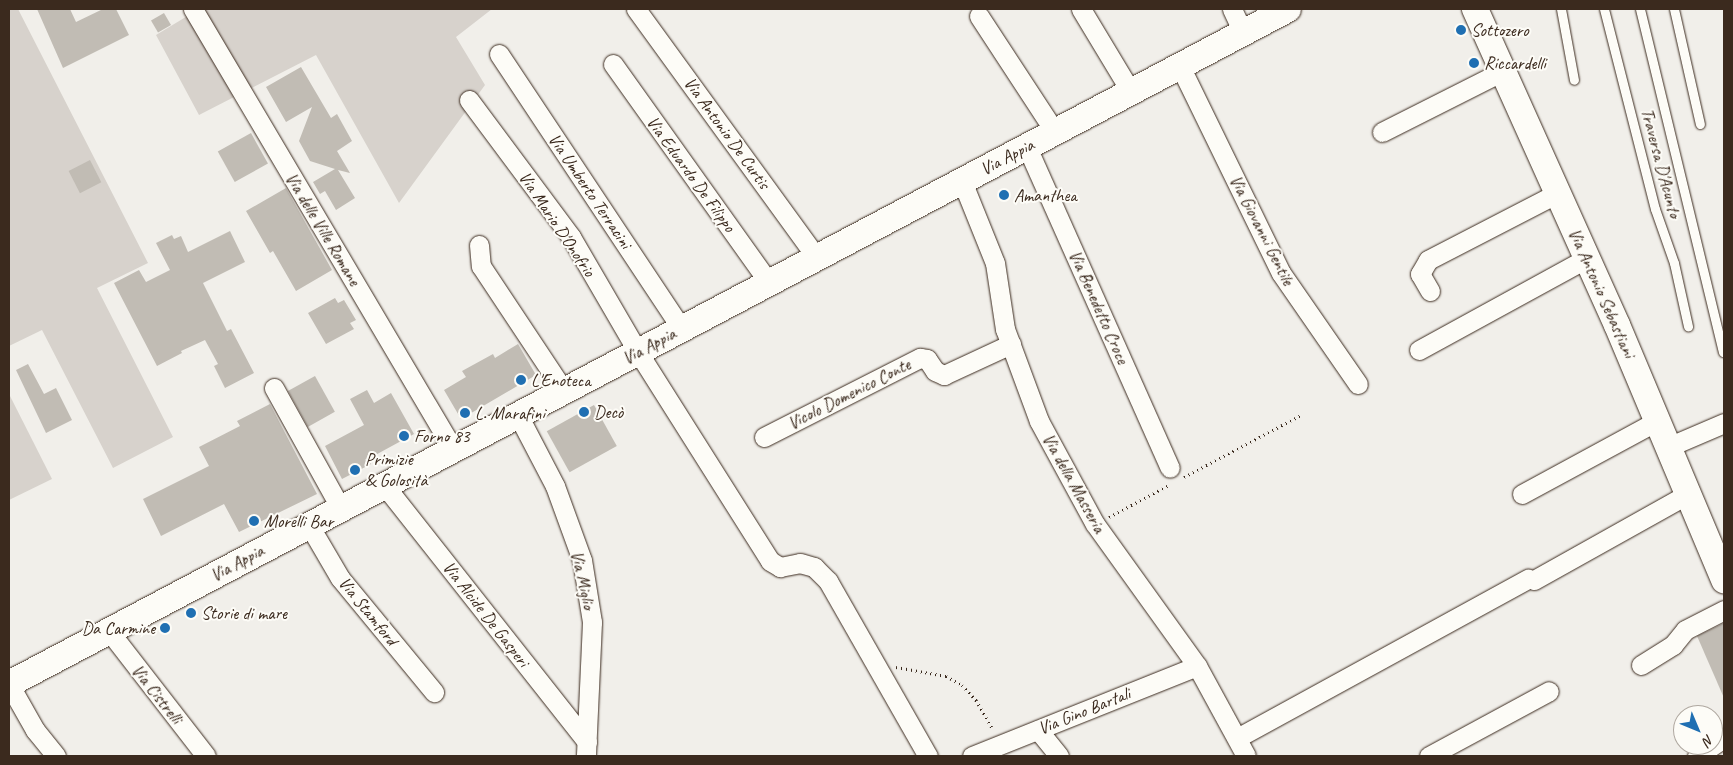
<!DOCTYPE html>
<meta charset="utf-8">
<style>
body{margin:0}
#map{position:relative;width:1733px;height:765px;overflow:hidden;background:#f1efea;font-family:Caveat,sans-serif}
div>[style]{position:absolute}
.green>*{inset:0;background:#d7d2cc}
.building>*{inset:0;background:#c1bcb4;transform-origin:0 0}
.path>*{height:3px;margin-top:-1.5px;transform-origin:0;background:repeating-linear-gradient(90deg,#3b2a1e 0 1px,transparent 0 5px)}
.roads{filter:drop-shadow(0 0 1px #3b2a1e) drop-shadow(0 0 1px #3b2a1e)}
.lane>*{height:9px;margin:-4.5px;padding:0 4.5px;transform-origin:4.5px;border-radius:4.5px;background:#fdfcf7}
.street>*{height:19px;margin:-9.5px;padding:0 9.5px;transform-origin:9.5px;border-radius:9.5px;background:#fdfcf7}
.secondary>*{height:26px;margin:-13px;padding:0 13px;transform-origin:13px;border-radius:13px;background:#fdfcf7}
.dots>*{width:14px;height:14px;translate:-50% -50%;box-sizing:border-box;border:2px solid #fdfcf7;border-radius:50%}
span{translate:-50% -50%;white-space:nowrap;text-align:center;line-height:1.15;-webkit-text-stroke:4px #fdfcf7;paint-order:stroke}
.poi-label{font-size:18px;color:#3b2a1e}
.left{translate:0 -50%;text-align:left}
.right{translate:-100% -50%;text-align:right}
.street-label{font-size:18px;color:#3b2a1e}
.frame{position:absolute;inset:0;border:10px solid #3b2a1e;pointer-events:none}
.north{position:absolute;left:1673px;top:705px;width:50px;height:50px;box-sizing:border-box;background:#fdfcf7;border:1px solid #afa8a0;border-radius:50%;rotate:135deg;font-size:14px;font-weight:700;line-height:20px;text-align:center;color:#3b2a1e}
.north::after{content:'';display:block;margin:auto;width:18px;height:22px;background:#1f6fb2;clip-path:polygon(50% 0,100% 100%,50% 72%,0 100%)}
</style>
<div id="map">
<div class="green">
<i style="clip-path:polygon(9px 9px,18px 9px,148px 263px,97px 288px,173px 437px,113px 468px,42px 330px,9px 346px)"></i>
<i style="clip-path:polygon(199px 9px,492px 9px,456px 37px,485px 85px,399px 203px,316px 55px,199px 115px,156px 35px)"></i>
<i style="clip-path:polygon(9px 394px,52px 479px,9px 500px)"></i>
</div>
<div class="building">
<i style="clip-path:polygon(37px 9px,70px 9px,76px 22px,103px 9px,116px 9px,129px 35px,63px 68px)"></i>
<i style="left:164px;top:13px;width:14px;height:15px;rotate:60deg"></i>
<i style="clip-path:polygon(301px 67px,331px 118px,337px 114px,352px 141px,337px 151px,350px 173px,338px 170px,355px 198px,336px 210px,325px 191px,320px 194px,313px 182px,335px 169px,310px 161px,299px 141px,312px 107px,286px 122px,266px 87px)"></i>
<i style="left:251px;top:133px;width:35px;height:38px;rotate:61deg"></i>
<i style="left:90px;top:160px;width:25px;height:24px;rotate:63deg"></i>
<i style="clip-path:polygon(286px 188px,332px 270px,296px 291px,273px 251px,270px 253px,246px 211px)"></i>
<i style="clip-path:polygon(230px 231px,245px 262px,203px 283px,227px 331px,231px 329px,254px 373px,225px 388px,214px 366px,218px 364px,205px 340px,181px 351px,182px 353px,157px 366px,114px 283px,139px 270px,146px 282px,170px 270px,156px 243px,172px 235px,174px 239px,181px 236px,188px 252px)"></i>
<i style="clip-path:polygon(335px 298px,338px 303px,344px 300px,356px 320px,350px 323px,354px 329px,326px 344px,308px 313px)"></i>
<i style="clip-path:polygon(518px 344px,536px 375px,461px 419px,444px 390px,466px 377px,462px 371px,493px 354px,495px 358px)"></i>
<i style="clip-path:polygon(28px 364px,44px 394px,56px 388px,72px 420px,46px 433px,16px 370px)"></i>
<i style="left:315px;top:376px;width:41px;height:31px;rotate:61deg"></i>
<i style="clip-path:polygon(367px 390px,374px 403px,391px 393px,414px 434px,368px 459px,371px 464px,342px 479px,325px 446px,364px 425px,350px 399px)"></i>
<i style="clip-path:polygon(270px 404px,317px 494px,239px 532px,224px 504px,161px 536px,143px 499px,209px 466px,199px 447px,240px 426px,237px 421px)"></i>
<i style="left:594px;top:405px;width:47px;height:54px;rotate:61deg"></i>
<i style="clip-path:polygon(1724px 623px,1724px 698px,1697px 636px)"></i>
</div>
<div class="path">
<i style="left:1184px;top:477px;width:132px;rotate:-27.9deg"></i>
<i style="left:1109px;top:517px;width:68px;rotate:-28.1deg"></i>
<i style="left:896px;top:667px;width:51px;rotate:10.2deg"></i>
<i style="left:946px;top:676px;width:18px;rotate:29deg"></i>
<i style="left:962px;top:685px;width:21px;rotate:47deg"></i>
<i style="left:976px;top:700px;width:34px;rotate:60deg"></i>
</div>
<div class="roads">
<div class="lane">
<i style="left:1561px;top:9px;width:72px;rotate:79.6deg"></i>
<i style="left:1604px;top:9px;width:206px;rotate:75.7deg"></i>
<i style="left:1655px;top:209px;width:57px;rotate:70.6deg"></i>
<i style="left:1674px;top:263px;width:65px;rotate:77.5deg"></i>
<i style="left:1640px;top:9px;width:353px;rotate:76.4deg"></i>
<i style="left:1674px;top:9px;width:118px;rotate:77.3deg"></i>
</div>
<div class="street">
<i style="left:193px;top:9px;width:511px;rotate:59.42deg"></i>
<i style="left:636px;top:9px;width:308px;rotate:54deg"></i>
<i style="left:1081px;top:9px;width:97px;rotate:58.9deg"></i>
<i style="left:1232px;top:9px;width:26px;rotate:65deg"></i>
<i style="left:979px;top:16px;width:139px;rotate:56.8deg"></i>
<i style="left:499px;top:54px;width:330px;rotate:56.4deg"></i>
<i style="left:613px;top:64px;width:269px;rotate:54.5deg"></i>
<i style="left:1180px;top:66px;width:230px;rotate:64deg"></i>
<i style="left:1281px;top:273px;width:135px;rotate:55.3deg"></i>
<i style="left:469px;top:100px;width:171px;rotate:53.3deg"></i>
<i style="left:571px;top:237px;width:133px;rotate:59.8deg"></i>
<i style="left:638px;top:352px;width:247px;rotate:57.7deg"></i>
<i style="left:770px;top:561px;width:12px;rotate:31deg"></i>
<i style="left:780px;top:567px;width:20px;rotate:-11deg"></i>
<i style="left:800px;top:563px;width:15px;rotate:16deg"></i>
<i style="left:814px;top:567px;width:20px;rotate:45deg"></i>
<i style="left:828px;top:581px;width:202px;rotate:60.3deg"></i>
<i style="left:1382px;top:132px;width:136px;rotate:-26.8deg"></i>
<i style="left:1027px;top:147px;width:351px;rotate:66deg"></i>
<i style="left:962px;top:181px;width:88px;rotate:68.1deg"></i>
<i style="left:995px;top:263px;width:67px;rotate:81.4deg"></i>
<i style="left:1005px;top:329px;width:98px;rotate:69.7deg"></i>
<i style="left:1039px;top:421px;width:117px;rotate:61.5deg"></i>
<i style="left:1095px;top:524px;width:175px;rotate:54.3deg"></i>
<i style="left:1197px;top:666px;width:102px;rotate:61.4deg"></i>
<i style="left:479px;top:245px;width:21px;rotate:85deg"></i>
<i style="left:481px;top:266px;width:150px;rotate:56.4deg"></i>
<i style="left:1430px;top:291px;width:20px;rotate:-120deg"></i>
<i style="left:1420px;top:274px;width:16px;rotate:-60deg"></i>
<i style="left:1428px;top:260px;width:146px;rotate:-27.3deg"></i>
<i style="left:1419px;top:350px;width:192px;rotate:-28.7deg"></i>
<i style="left:274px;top:388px;width:138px;rotate:61deg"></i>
<i style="left:518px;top:415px;width:80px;rotate:62.5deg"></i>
<i style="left:555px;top:486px;width:79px;rotate:70deg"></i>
<i style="left:582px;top:560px;width:63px;rotate:80.8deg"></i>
<i style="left:592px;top:622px;width:134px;rotate:92.6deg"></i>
<i style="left:764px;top:437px;width:175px;rotate:-26.9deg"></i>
<i style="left:920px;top:358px;width:7px;rotate:8deg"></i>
<i style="left:927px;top:359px;width:14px;rotate:56deg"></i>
<i style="left:935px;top:371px;width:10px;rotate:24deg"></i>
<i style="left:944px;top:375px;width:74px;rotate:-24.8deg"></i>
<i style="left:1668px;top:447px;width:61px;rotate:-23.2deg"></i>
<i style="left:385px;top:486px;width:326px;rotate:51.7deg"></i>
<i style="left:1522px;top:494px;width:153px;rotate:-28.4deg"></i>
<i style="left:309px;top:525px;width:61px;rotate:59.7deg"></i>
<i style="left:340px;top:578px;width:148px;rotate:50.5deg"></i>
<i style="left:1534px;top:580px;width:176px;rotate:-29.2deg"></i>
<i style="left:109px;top:631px;width:158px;rotate:52.2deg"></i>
<i style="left:1641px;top:665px;width:38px;rotate:-32deg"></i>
<i style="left:1673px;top:645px;width:19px;rotate:-51deg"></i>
<i style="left:1685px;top:630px;width:44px;rotate:-27.1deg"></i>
<i style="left:9px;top:684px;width:53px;rotate:60.5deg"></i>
<i style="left:35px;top:730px;width:33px;rotate:51deg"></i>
<i style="left:1038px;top:730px;width:33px;rotate:51deg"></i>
<i style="left:1237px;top:738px;width:332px;rotate:-28.7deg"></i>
<i style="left:972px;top:756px;width:242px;rotate:-21.8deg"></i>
<i style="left:1429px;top:756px;width:136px;rotate:-28.4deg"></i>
<i style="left:1697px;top:756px;width:32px;rotate:-34deg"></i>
</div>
<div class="secondary">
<i style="left:1475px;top:9px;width:346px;rotate:65.8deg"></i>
<i style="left:1617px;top:325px;width:277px;rotate:67.2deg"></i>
<i style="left:9px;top:684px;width:1446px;rotate:-27.82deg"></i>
</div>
</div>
<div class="dots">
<i style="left:1461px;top:30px;background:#1f6fb2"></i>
<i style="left:1474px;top:63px;background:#1f6fb2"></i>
<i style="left:1004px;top:195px;background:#1f6fb2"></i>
<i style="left:521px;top:380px;background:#1f6fb2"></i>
<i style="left:584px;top:412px;background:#1f6fb2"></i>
<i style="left:465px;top:413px;background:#1f6fb2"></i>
<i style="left:404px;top:436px;background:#1f6fb2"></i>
<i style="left:355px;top:470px;background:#1f6fb2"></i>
<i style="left:254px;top:521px;background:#1f6fb2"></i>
<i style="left:191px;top:613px;background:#1f6fb2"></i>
<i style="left:165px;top:628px;background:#1f6fb2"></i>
</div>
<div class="poi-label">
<span class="left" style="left:1471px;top:30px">Sottozero</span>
<span class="left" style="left:1484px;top:63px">Riccardelli</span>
<span class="left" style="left:1014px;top:195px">Amanthea</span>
<span class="left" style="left:531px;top:380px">L'Enoteca</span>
<span class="left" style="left:594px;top:412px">Decò</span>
<span class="left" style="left:475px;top:413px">L. Marafini</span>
<span class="left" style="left:414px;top:436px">Forno 83</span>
<span class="left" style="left:365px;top:470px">Primizie<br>&amp; Golosità</span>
<span class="left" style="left:264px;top:521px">Morelli Bar</span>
<span class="left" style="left:201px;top:613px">Storie di mare</span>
<span class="right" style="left:155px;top:628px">Da Carmine</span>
</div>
<div class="street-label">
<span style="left:727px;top:133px;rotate:54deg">Via Antonio De Curtis</span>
<span style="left:1007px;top:157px;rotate:-28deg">Via Appia</span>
<span style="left:1661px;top:163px;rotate:75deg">Traversa D'Acunto</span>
<span style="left:691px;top:174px;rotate:54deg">Via Eduardo De Filippo</span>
<span style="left:590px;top:191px;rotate:56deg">Via Umberto Terracini</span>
<span style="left:557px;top:224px;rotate:56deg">Via Mario D'Onofrio</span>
<span style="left:323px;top:229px;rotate:59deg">Via delle Ville Romane</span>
<span style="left:1262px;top:230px;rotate:63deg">Via Giovanni Gentile</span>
<span style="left:1602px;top:293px;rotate:66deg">Via Antonio Sebastiani</span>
<span style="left:1099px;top:307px;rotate:66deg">Via Benedetto Croce</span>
<span style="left:649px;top:346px;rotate:-28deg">Via Appia</span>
<span style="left:849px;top:394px;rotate:-27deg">Vicolo Domenico Conte</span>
<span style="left:1074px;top:483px;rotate:61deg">Via della Masseria</span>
<span style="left:237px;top:563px;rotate:-28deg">Via Appia</span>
<span style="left:583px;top:580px;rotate:78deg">Via Miglio</span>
<span style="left:368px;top:611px;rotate:51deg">Via Stamford</span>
<span style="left:486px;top:614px;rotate:52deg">Via Alcide De Gasperi</span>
<span style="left:157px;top:694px;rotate:52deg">Via Cistrelli</span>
<span style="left:1084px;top:711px;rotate:-22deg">Via Gino Bartali</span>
</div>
<div class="frame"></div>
<div class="north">N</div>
</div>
